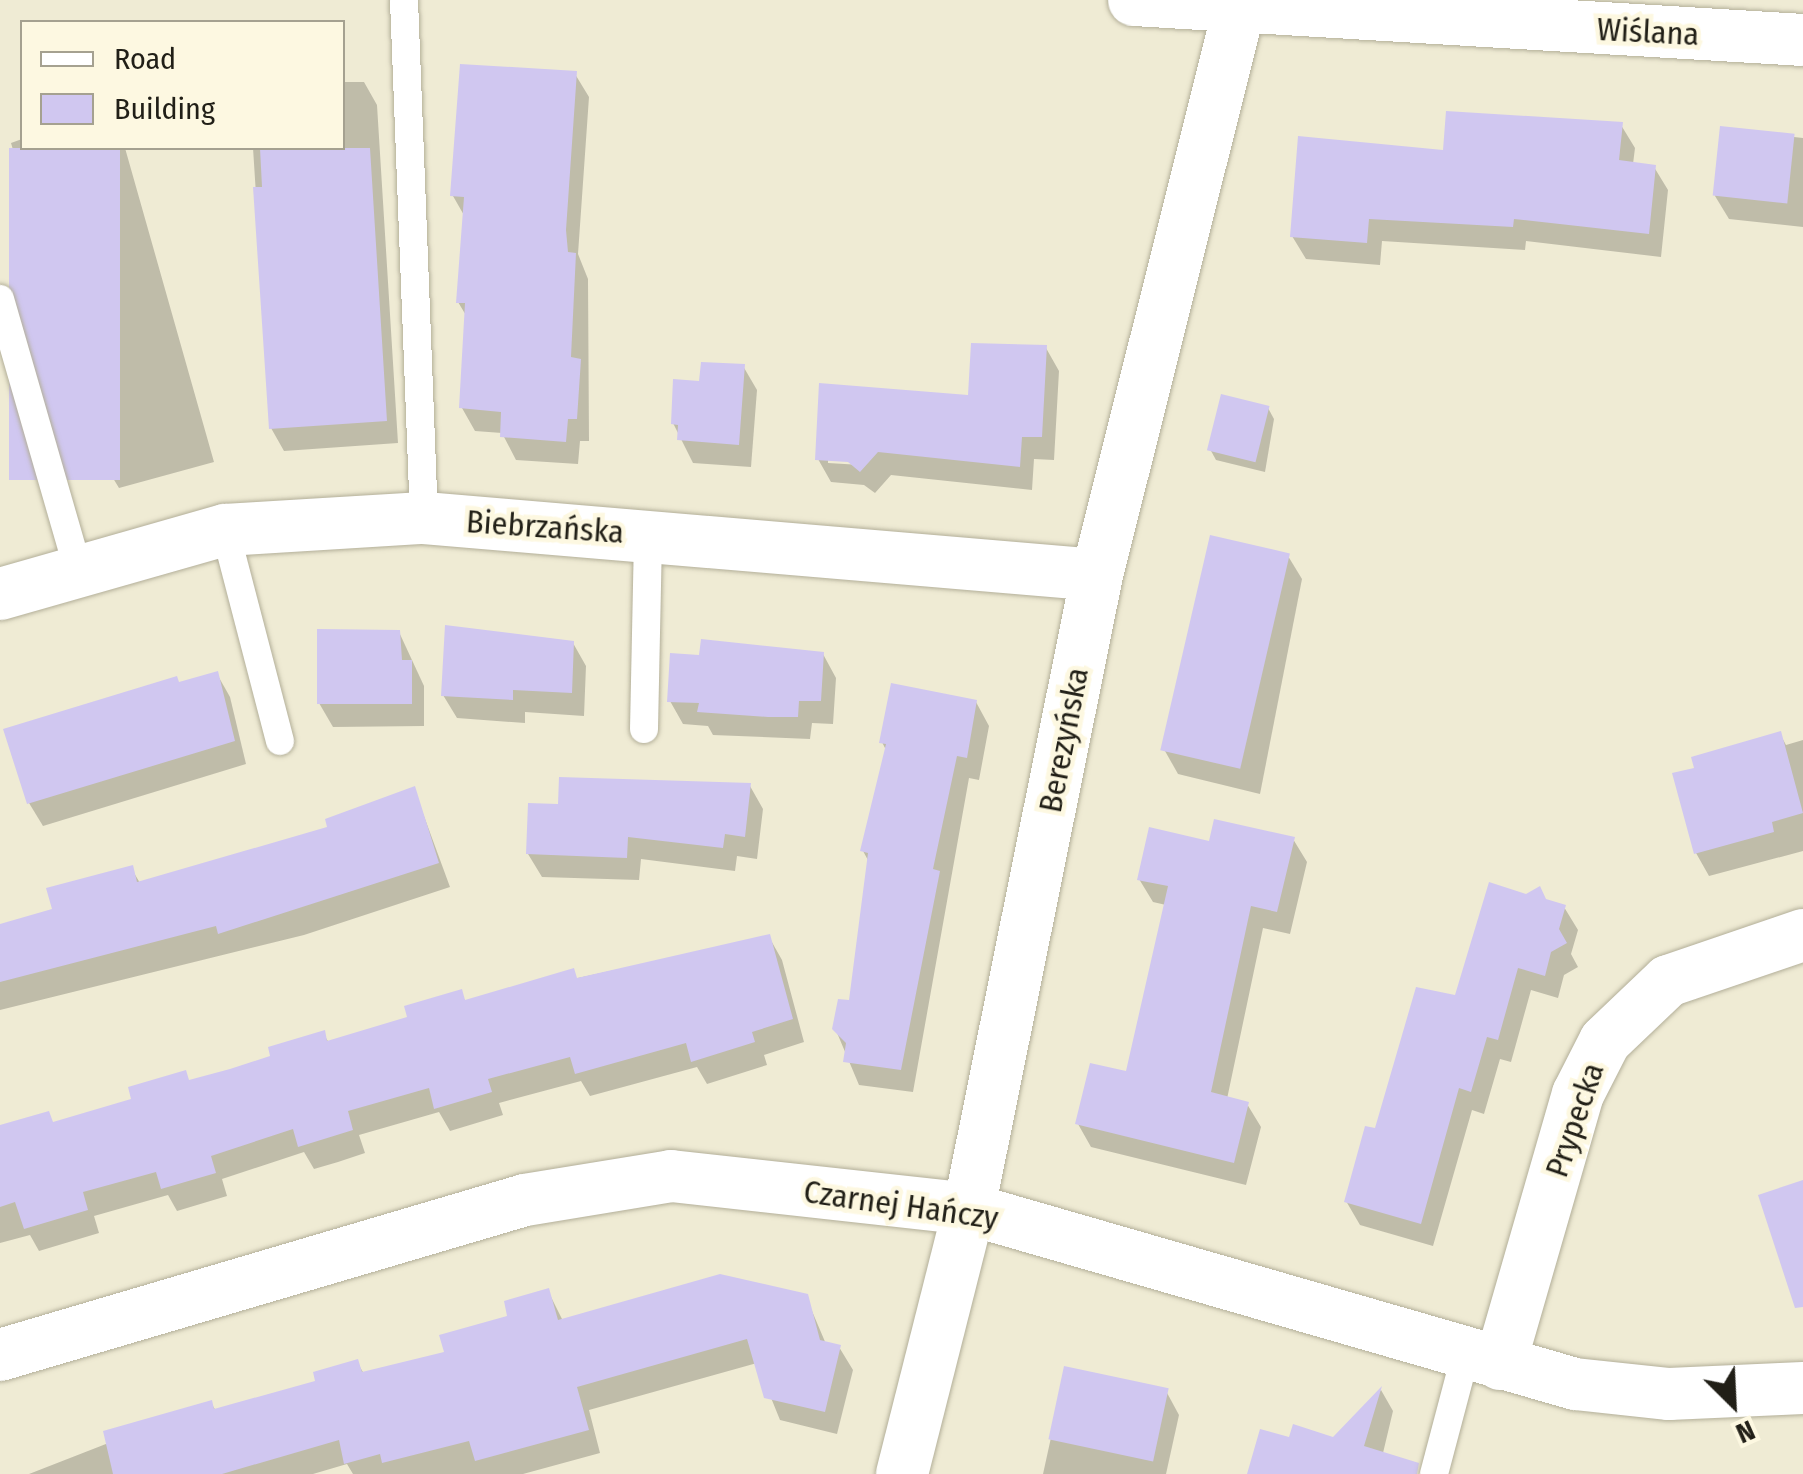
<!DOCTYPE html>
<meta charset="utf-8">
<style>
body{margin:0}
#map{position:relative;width:1803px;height:1474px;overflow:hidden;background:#efebd4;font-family:"Fira Sans Condensed",sans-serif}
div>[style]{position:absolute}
.shadow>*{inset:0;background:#0003}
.building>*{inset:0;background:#d0c7f0;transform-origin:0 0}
.roads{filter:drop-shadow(0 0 2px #b3af99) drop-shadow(0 0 2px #b3af99)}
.service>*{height:28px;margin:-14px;padding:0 14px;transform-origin:14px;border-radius:14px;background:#fff}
.minor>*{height:52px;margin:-26px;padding:0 26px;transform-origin:26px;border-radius:26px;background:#fff}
span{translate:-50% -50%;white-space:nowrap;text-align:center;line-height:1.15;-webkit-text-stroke:9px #fdf8e1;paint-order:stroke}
.street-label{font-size:32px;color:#211f17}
.legend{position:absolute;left:20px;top:20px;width:325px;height:130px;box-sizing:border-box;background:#fdf8e1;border:2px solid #a5a190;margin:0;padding:12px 18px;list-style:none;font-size:30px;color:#211f17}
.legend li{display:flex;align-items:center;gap:20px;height:50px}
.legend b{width:50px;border:2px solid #a5a190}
.north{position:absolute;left:1683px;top:1354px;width:100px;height:100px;-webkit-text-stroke:8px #fdf8e1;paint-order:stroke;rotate:156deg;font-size:28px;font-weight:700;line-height:40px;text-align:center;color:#211f17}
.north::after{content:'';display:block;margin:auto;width:35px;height:45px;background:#211f17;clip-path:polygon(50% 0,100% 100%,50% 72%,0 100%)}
</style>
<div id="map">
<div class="shadow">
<i style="clip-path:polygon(575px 74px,589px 97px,578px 254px,588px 279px,589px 441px,580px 441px,578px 464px,516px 460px,502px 433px,475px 431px,462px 408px,467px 317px,458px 302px,465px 217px,453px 196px)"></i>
<i style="clip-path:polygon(342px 82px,364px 82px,377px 105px,398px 443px,284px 451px,271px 428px,253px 148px,342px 148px)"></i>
<i style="clip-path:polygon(1621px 125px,1635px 148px,1633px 164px,1654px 167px,1668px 190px,1661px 257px,1526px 241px,1525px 250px,1382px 241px,1380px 265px,1306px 259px,1292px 236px,1445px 152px)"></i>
<i style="clip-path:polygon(1723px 129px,1803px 138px,1803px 227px,1729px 219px,1715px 196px)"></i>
<i style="clip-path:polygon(22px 139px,22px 148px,125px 148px,214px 462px,119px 488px,105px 465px,11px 143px)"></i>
<i style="clip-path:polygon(evenodd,1046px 348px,1059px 371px,1054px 460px,1034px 459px,1032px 490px,891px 475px,875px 493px,864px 485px,831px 482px,818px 459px,971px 397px,1046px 348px,828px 458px,861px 460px,861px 465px,828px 463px,828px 458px)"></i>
<i style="clip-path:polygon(743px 366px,757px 390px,751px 467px,693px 463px,673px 423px,701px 384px)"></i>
<i style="clip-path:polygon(1268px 408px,1274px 419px,1265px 472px,1216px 460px,1210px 449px)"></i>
<i style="clip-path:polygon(1288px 556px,1302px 579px,1260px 794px,1178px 774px,1165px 751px)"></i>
<i style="clip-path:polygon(399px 632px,424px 686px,424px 726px,333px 727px,319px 703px)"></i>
<i style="clip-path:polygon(573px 643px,586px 666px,584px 716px,525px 712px,525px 723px,457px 718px,443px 695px)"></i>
<i style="clip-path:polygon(823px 654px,836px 678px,833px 724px,812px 723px,810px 739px,713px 735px,708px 726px,683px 724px,670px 701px)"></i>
<i style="clip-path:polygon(217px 674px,230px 697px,246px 764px,43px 826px,29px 803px,179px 684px)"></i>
<i style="clip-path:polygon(976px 702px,989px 726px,979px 780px,969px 778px,913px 1092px,859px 1085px,835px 1028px,851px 1003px,869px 862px,863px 851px,887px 752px,882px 742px)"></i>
<i style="clip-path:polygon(1780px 734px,1786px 745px,1803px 740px,1803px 851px,1709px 876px,1696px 853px,1697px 769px)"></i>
<i style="clip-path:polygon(750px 786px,763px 809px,757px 859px,737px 856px,735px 871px,641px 859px,639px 880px,542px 877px,528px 854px,561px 806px)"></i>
<i style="clip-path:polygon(414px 789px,450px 887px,304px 935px,0 1010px,0 927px,55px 910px,131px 868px,140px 883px,330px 829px)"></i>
<i style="clip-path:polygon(1293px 839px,1307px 862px,1290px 934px,1263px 928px,1227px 1099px,1247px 1104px,1261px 1127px,1246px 1185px,1091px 1147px,1078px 1124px,1128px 1074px,1166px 905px,1153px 902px,1139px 879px,1211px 844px)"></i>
<i style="clip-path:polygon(1546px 901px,1564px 907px,1578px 930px,1571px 954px,1578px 967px,1564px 975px,1558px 998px,1531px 990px,1511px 1062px,1500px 1059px,1484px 1114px,1472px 1110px,1433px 1246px,1360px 1225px,1346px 1201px,1376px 1131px,1456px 998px)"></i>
<i style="clip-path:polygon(769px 937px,782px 960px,804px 1042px,764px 1055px,767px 1065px,707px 1084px,697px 1067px,590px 1096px,581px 1081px,499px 1103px,503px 1115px,450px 1131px,439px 1112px,359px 1135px,365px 1153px,338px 1162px,314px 1169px,304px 1152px,222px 1179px,227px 1196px,177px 1211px,168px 1195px,94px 1216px,99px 1233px,39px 1251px,30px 1235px,0 1243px,0 1128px,54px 1124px,273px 1058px,323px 1033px,329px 1043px,411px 1018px,460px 992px,466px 1002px)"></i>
<i style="clip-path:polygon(548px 1291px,563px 1321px,806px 1297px,826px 1344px,839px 1347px,853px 1370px,837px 1434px,780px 1420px,757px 1363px,589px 1410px,600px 1453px,523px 1474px,353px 1474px,347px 1464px,313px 1474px,29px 1474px,211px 1403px,216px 1411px,318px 1383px,357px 1362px,364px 1374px,447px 1354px)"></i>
<i style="clip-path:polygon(1066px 1369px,1166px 1391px,1179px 1415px,1166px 1474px,1043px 1474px)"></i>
<i style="clip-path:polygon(1381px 1390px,1393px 1411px,1378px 1474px,1250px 1474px,1291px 1440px,1334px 1440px)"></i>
</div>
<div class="building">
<i style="clip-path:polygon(460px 64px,577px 71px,566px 230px,568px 252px,576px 253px,571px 357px,581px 359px,577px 419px,568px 419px,566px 442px,500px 437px,501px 412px,459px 408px,465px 303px,456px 303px,464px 197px,450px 196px)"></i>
<i style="clip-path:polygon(1446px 111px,1623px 122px,1619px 160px,1656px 165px,1649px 234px,1514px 219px,1513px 227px,1369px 219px,1367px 243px,1290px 237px,1298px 136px,1443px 150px)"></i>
<i style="left:1720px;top:126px;width:75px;height:70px;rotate:6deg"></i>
<i style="left:9px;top:148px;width:111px;height:332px"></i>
<i style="clip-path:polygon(260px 148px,370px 148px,387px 421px,269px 429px,253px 187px,262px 187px)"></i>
<i style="clip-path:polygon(971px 343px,1047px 345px,1042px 437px,1022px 437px,1020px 467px,878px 452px,860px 472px,848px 462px,815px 460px,819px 383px,968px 395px)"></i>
<i style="clip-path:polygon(701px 362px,745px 364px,739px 445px,677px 440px,678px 425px,671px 424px,673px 379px,699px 381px)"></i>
<i style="left:1221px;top:394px;width:50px;height:58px;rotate:14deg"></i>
<i style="left:1210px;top:535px;width:82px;height:221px;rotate:13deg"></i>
<i style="clip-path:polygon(445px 625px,574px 641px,572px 693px,513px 690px,513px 700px,441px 696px)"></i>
<i style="clip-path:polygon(317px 629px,400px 630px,402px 660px,412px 660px,412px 704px,317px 704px)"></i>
<i style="clip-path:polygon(701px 639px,824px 652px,821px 701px,799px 701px,798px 717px,768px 717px,697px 712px,699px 703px,667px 702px,670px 653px,699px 655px)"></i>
<i style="clip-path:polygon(218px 671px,235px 741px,27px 804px,3px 729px,177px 676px,179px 682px)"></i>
<i style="clip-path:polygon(891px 683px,977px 700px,967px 758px,957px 756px,933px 869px,940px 871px,901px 1070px,843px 1062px,846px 1043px,832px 1029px,838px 999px,849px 1000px,868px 853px,860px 851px,886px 744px,879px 743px)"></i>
<i style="clip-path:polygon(1781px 731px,1803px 813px,1772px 822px,1774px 832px,1694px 854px,1672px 773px,1694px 768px,1691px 757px)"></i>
<i style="clip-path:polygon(559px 777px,751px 783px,745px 837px,725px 834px,723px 848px,628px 837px,627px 858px,526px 854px,528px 803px,558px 804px)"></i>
<i style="clip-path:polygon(415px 786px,439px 863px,218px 934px,216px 926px,0 982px,0 924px,52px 909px,46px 888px,133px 865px,137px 882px,327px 827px,325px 819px)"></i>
<i style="clip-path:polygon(1214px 819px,1295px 837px,1277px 912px,1251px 906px,1211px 1092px,1249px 1102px,1234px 1163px,1075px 1124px,1090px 1063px,1126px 1071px,1168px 886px,1137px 880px,1149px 827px,1209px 841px)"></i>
<i style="clip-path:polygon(1489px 882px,1526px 894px,1540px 886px,1546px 899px,1566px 905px,1559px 929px,1567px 943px,1551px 952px,1545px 976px,1518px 968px,1498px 1040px,1487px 1037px,1471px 1092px,1459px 1088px,1421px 1224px,1344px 1202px,1365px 1126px,1375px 1128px,1416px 987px,1455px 995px)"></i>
<i style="clip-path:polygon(770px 934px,793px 1019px,752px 1032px,755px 1042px,691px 1062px,686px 1043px,575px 1074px,570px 1057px,488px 1079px,492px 1092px,434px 1109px,429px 1088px,348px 1111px,353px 1130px,324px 1139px,298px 1147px,293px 1129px,211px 1156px,216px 1173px,161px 1189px,156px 1172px,83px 1192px,88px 1210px,24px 1229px,15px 1202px,0 1207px,0 1125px,49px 1111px,53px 1122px,131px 1099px,128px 1087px,186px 1070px,189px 1080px,230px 1069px,270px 1056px,268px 1047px,325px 1030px,327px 1041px,407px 1017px,404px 1006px,462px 989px,465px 1000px,574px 968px,577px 978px)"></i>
<i style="clip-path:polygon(1803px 1180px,1803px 1307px,1795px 1308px,1758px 1195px)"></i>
<i style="clip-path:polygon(720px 1274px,808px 1294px,820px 1340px,841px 1345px,825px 1412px,764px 1398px,747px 1339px,577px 1387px,589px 1430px,475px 1461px,469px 1441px,382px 1463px,380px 1454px,344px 1464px,339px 1440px,222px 1474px,113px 1474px,103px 1431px,212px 1400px,214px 1409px,315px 1381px,313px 1372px,358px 1359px,362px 1372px,444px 1352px,439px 1335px,507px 1316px,504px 1301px,549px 1288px,558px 1320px)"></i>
<i style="left:1064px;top:1366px;width:107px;height:75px;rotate:12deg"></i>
<i style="clip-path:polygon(1382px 1386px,1364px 1446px,1419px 1463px,1417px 1474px,1247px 1474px,1260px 1429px,1289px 1437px,1293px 1424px,1333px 1437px)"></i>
</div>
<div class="roads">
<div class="service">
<i style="left:404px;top:0;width:518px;rotate:87.79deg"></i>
<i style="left:0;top:299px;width:282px;rotate:73.9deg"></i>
<i style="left:225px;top:530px;width:218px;rotate:75.4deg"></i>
<i style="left:644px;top:729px;width:194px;rotate:-88.8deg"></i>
<i style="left:1434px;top:1474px;width:125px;rotate:-75.2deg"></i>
</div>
<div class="minor">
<i style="left:1134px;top:0;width:670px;rotate:3.42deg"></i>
<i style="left:0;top:594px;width:234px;rotate:-15.9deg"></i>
<i style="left:225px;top:530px;width:199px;rotate:-3.5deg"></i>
<i style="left:424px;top:518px;width:675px;rotate:4.84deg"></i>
<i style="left:0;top:1355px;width:547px;rotate:-16.45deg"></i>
<i style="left:525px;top:1200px;width:148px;rotate:-9.3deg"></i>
<i style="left:671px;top:1176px;width:300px;rotate:6.3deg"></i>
<i style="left:969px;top:1209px;width:631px;rotate:16.11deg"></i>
<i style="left:1575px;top:1384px;width:95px;rotate:6.1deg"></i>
<i style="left:1669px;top:1394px;width:134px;rotate:-2.6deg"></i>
<i style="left:1500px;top:1364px;width:281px;rotate:-73.9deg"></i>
<i style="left:1578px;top:1094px;width:59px;rotate:-63deg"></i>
<i style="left:1605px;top:1041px;width:87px;rotate:-43.6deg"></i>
<i style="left:1668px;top:981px;width:143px;rotate:-18.8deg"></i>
<i style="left:902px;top:1474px;width:273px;rotate:-75.8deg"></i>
<i style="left:969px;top:1209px;width:647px;rotate:-78.59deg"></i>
<i style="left:1097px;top:575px;width:584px;rotate:-75.92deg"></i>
</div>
</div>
<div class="street-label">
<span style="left:1648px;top:32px;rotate:3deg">Wiślana</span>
<span style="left:545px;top:527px;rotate:4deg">Biebrzańska</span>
<span style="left:1064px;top:740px;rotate:-79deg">Berezyńska</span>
<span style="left:1575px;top:1120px;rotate:-71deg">Prypecka</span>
<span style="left:901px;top:1205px;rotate:8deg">Czarnej Hańczy</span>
</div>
<ul class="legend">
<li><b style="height:12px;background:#fff"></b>Road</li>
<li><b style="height:28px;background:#d0c7f0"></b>Building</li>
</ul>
<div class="north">N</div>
</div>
